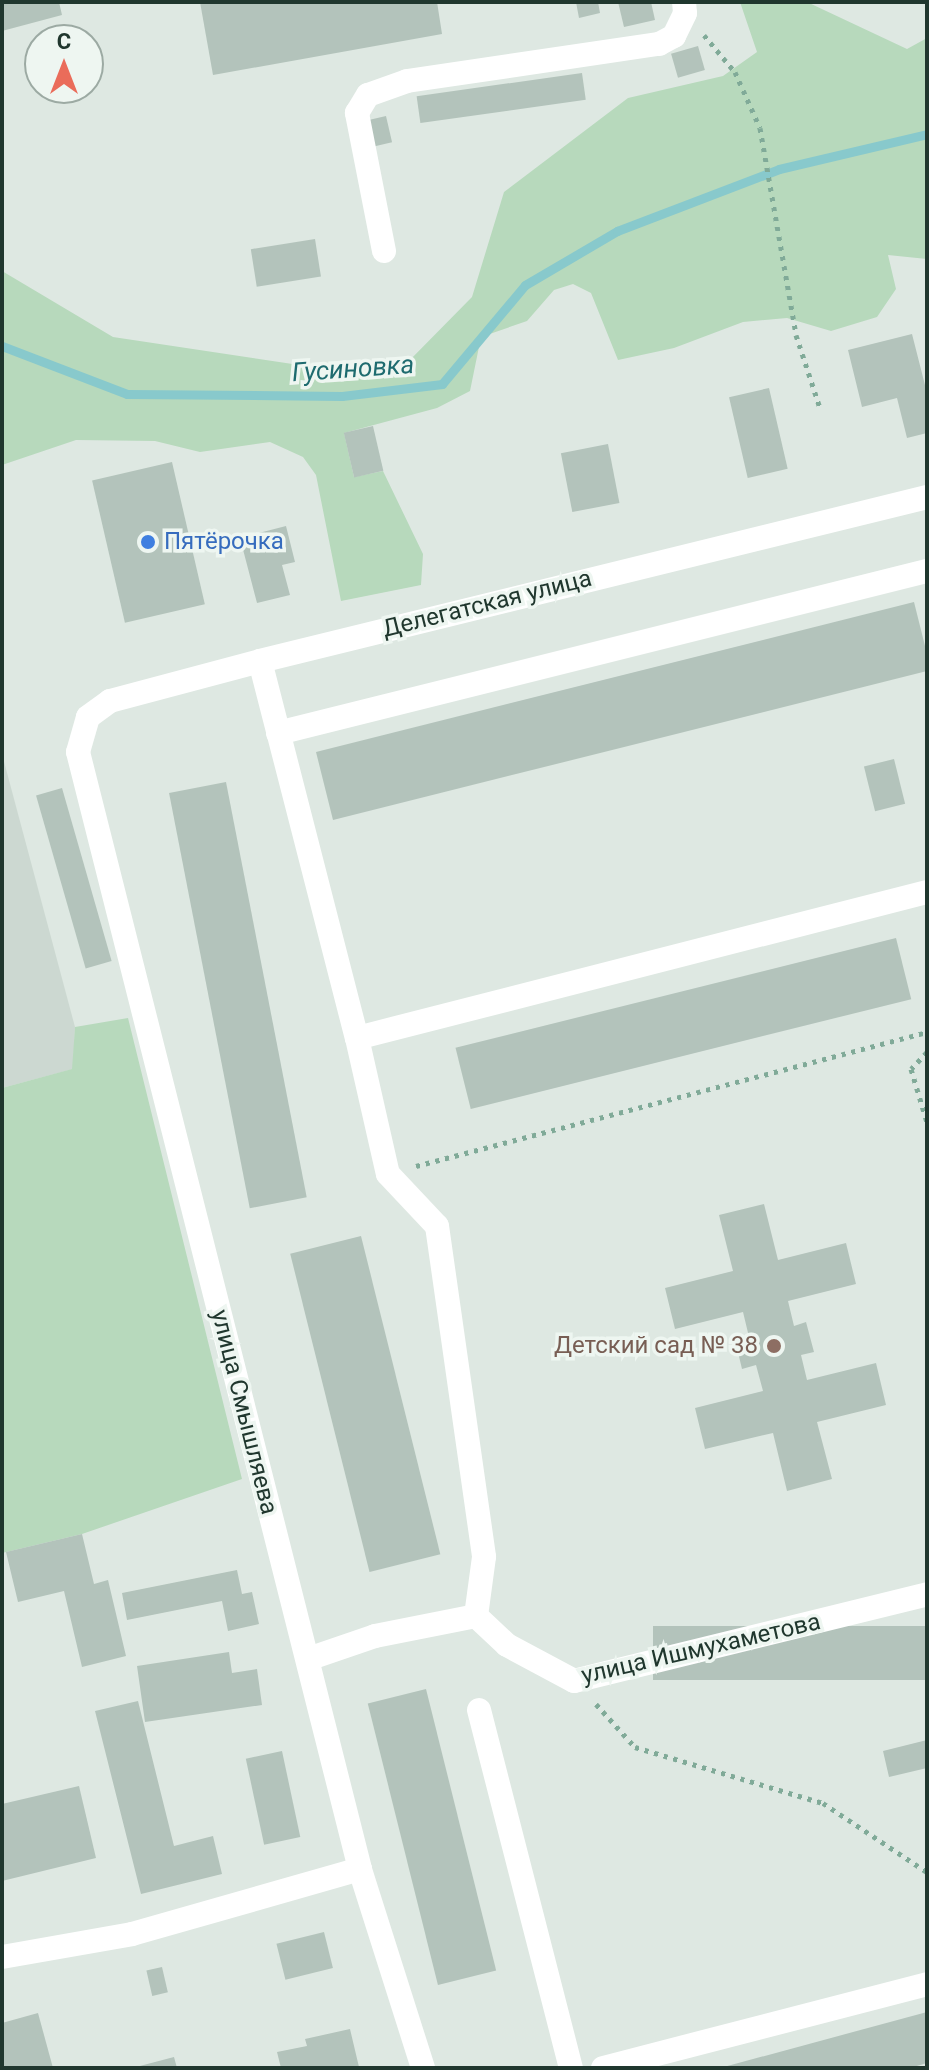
<!DOCTYPE html>
<meta charset="utf-8">
<style>
body{margin:0}
#map{position:relative;width:929px;height:2070px;overflow:hidden;background:#dee8e2;font-family:Roboto,sans-serif}
div>[style]{position:absolute}
.built>*{inset:0;background:#ccd8d1}
.green>*{inset:0;background:#b7d9bc}
.stream>*{height:9px;margin:-4.5px;padding:0 4.5px;transform-origin:4.5px;border-radius:4.5px;background:#88c9cc}
.building>*{inset:0;background:#b3c3bb;transform-origin:0 0}
.path>*{height:5px;margin-top:-2.5px;transform-origin:0;background:repeating-linear-gradient(90deg,#80aa98 0 4px,transparent 0 10px)}
.minor>*{height:24px;margin:-12px;padding:0 12px;transform-origin:12px;border-radius:12px;background:#fff}
.dots>*{width:22px;height:22px;translate:-50% -50%;box-sizing:border-box;border:4px solid #eef6f1;border-radius:50%}
span{translate:-50% -50%;white-space:nowrap;text-align:center;line-height:1.15;-webkit-text-stroke:7px #eef6f1;paint-order:stroke}
.shop-label{font-size:24px;color:#366cbe}
.left{translate:0 -50%;text-align:left}
.street-label{font-size:24px;color:#20372e}
.education-label{font-size:24px;color:#785e54}
.right{translate:-100% -50%;text-align:right}
.water-label{font-size:26px;color:#1e6b6f;font-style:italic}
.frame{position:absolute;inset:0;border:4px solid #20372e;pointer-events:none}
.north{position:absolute;left:24px;top:24px;width:80px;height:80px;box-sizing:border-box;background:#eef6f1;border:2px solid #9caaa3;border-radius:50%;rotate:0deg;font-size:22px;font-weight:700;line-height:32px;text-align:center;color:#20372e}
.north::after{content:'';display:block;margin:auto;width:28px;height:36px;background:#ea6c5a;clip-path:polygon(50% 0,100% 100%,50% 72%,0 100%)}
</style>
<div id="map">
<div class="built">
<i style="clip-path:polygon(2px 754px,75px 1027px,73px 1069px,2px 1088px)"></i>
</div>
<div class="green">
<i style="clip-path:polygon(740px 2px,807px 2px,907px 49px,927px 38px,927px 259px,888px 255px,896px 289px,877px 317px,831px 331px,787px 318px,743px 322px,674px 348px,618px 360px,591px 293px,573px 284px,554px 290px,527px 321px,481px 337px,470px 391px,437px 408px,344px 433px,354px 477px,383px 471px,423px 554px,421px 585px,341px 601px,316px 475px,303px 457px,270px 442px,200px 452px,155px 441px,76px 440px,2px 465px,2px 271px,113px 337px,346px 372px,405px 365px,472px 297px,504px 192px,628px 98px,723px 76px,757px 52px)"></i>
<i style="clip-path:polygon(128px 1018px,242px 1479px,82px 1534px,2px 1553px,2px 1088px,72px 1069px,75px 1027px)"></i>
</div>
<div class="stream">
<i style="left:2px;top:346px;width:134px;rotate:21deg"></i>
<i style="left:127px;top:394px;width:215px;rotate:0.5deg"></i>
<i style="left:342px;top:396px;width:101px;rotate:-6.8deg"></i>
<i style="left:442px;top:384px;width:129px;rotate:-50deg"></i>
<i style="left:525px;top:285px;width:107px;rotate:-30.4deg"></i>
<i style="left:617px;top:231px;width:173px;rotate:-20.9deg"></i>
<i style="left:779px;top:169px;width:152px;rotate:-13.3deg"></i>
</div>
<div class="building">
<i style="clip-path:polygon(2px 2px,59px 2px,62px 15px,2px 31px)"></i>
<i style="clip-path:polygon(200px 2px,437px 2px,442px 34px,213px 75px)"></i>
<i style="clip-path:polygon(576px 2px,598px 2px,600px 13px,579px 18px)"></i>
<i style="clip-path:polygon(618px 2px,651px 2px,655px 20px,624px 27px)"></i>
<i style="left:698px;top:46px;width:25px;height:28px;rotate:74deg"></i>
<i style="left:582px;top:73px;width:27px;height:167px;rotate:82deg"></i>
<i style="left:386px;top:116px;width:27px;height:21px;rotate:77deg"></i>
<i style="left:315px;top:239px;width:38px;height:65px;rotate:81deg"></i>
<i style="clip-path:polygon(912px 334px,927px 393px,927px 433px,907px 438px,897px 398px,862px 407px,848px 350px)"></i>
<i style="left:769px;top:388px;width:83px;height:41px;rotate:77deg"></i>
<i style="left:373px;top:426px;width:46px;height:30px;rotate:77deg"></i>
<i style="left:608px;top:444px;width:60px;height:48px;rotate:79deg"></i>
<i style="left:172px;top:462px;width:146px;height:82px;rotate:77deg"></i>
<i style="clip-path:polygon(286px 526px,295px 562px,282px 565px,290px 595px,257px 603px,240px 538px)"></i>
<i style="clip-path:polygon(914px 602px,927px 654px,927px 671px,333px 820px,316px 752px)"></i>
<i style="left:894px;top:759px;width:46px;height:31px;rotate:76deg"></i>
<i style="left:226px;top:782px;width:423px;height:58px;rotate:79deg"></i>
<i style="left:62px;top:788px;width:180px;height:27px;rotate:74deg"></i>
<i style="left:896px;top:938px;width:63px;height:454px;rotate:76deg"></i>
<i style="clip-path:polygon(764px 1204px,778px 1260px,846px 1243px,856px 1284px,788px 1301px,794px 1326px,806px 1322px,814px 1352px,801px 1355px,807px 1380px,876px 1363px,886px 1405px,817px 1422px,832px 1479px,787px 1491px,773px 1433px,705px 1449px,695px 1408px,763px 1391px,756px 1365px,742px 1369px,735px 1340px,749px 1337px,743px 1312px,675px 1329px,665px 1288px,733px 1271px,719px 1215px)"></i>
<i style="left:361px;top:1236px;width:328px;height:73px;rotate:76deg"></i>
<i style="clip-path:polygon(82px 1534px,94px 1584px,108px 1580px,126px 1656px,82px 1667px,64px 1591px,18px 1602px,6px 1552px)"></i>
<i style="clip-path:polygon(237px 1570px,242px 1594px,252px 1592px,259px 1624px,228px 1631px,222px 1601px,127px 1620px,122px 1593px)"></i>
<i style="left:927px;top:1626px;width:54px;height:274px;rotate:90deg"></i>
<i style="clip-path:polygon(229px 1652px,232px 1673px,257px 1669px,262px 1705px,145px 1722px,137px 1666px)"></i>
<i style="left:426px;top:1689px;width:290px;height:60px;rotate:76deg"></i>
<i style="clip-path:polygon(138px 1701px,174px 1846px,213px 1836px,222px 1874px,141px 1894px,95px 1711px)"></i>
<i style="clip-path:polygon(927px 1740px,927px 1768px,889px 1777px,883px 1751px)"></i>
<i style="left:282px;top:1751px;width:88px;height:37px;rotate:78deg"></i>
<i style="clip-path:polygon(79px 1786px,96px 1858px,2px 1881px,2px 1804px)"></i>
<i style="left:324px;top:1932px;width:37px;height:49px;rotate:76deg"></i>
<i style="left:162px;top:1967px;width:26px;height:16px;rotate:77deg"></i>
<i style="clip-path:polygon(927px 2012px,927px 2063px,910px 2068px,720px 2068px)"></i>
<i style="clip-path:polygon(38px 2013px,53px 2068px,2px 2068px,2px 2023px)"></i>
<i style="clip-path:polygon(350px 2029px,359px 2067px,281px 2068px,277px 2052px,307px 2046px,305px 2039px)"></i>
<i style="clip-path:polygon(174px 2057px,177px 2068px,136px 2068px,136px 2067px)"></i>
</div>
<div class="path">
<i style="left:704px;top:35px;width:48px;rotate:50deg"></i>
<i style="left:735px;top:72px;width:61px;rotate:65.9deg"></i>
<i style="left:760px;top:128px;width:210px;rotate:80.1deg"></i>
<i style="left:796px;top:335px;width:77px;rotate:71.8deg"></i>
<i style="left:927px;top:1052px;width:23px;rotate:133deg"></i>
<i style="left:911px;top:1069px;width:55px;rotate:73.2deg"></i>
<i style="left:416px;top:1166px;width:528px;rotate:-14.69deg"></i>
<i style="left:596px;top:1704px;width:58px;rotate:47.8deg"></i>
<i style="left:635px;top:1747px;width:196px;rotate:16.6deg"></i>
<i style="left:823px;top:1803px;width:125px;rotate:33.6deg"></i>
</div>
<div class="minor">
<i style="left:384px;top:251px;width:141px;rotate:-101.1deg"></i>
<i style="left:357px;top:113px;width:21px;rotate:-59deg"></i>
<i style="left:368px;top:95px;width:41px;rotate:-19.7deg"></i>
<i style="left:407px;top:81px;width:255px;rotate:-8.4deg"></i>
<i style="left:659px;top:44px;width:17px;rotate:-28deg"></i>
<i style="left:674px;top:36px;width:25px;rotate:-64deg"></i>
<i style="left:685px;top:13px;width:11px;rotate:-95deg"></i>
<i style="left:260px;top:661px;width:389px;rotate:75.6deg"></i>
<i style="left:357px;top:1038px;width:139px;rotate:77.2deg"></i>
<i style="left:388px;top:1174px;width:71px;rotate:46.7deg"></i>
<i style="left:437px;top:1226px;width:334px;rotate:81.9deg"></i>
<i style="left:484px;top:1557px;width:60px;rotate:97.7deg"></i>
<i style="left:278px;top:733px;width:669px;rotate:-14.02deg"></i>
<i style="left:357px;top:1038px;width:588px;rotate:-14.37deg"></i>
<i style="left:308px;top:1659px;width:71px;rotate:-18.9deg"></i>
<i style="left:375px;top:1636px;width:103px;rotate:-11.2deg"></i>
<i style="left:476px;top:1616px;width:42px;rotate:43.1deg"></i>
<i style="left:507px;top:1645px;width:76px;rotate:28.2deg"></i>
<i style="left:574px;top:1681px;width:364px;rotate:-13.8deg"></i>
<i style="left:479px;top:1710px;width:370px;rotate:75.6deg"></i>
<i style="left:2px;top:1957px;width:132px;rotate:-10deg"></i>
<i style="left:132px;top:1934px;width:237px;rotate:-15.9deg"></i>
<i style="left:423px;top:2068px;width:209px;rotate:-107.6deg"></i>
<i style="left:360px;top:1869px;width:1152px;rotate:-104.17deg"></i>
<i style="left:78px;top:752px;width:36px;rotate:-74deg"></i>
<i style="left:88px;top:717px;width:27px;rotate:-36deg"></i>
<i style="left:110px;top:701px;width:155px;rotate:-14.9deg"></i>
<i style="left:260px;top:661px;width:687px;rotate:-13.81deg"></i>
<i style="left:603px;top:2068px;width:335px;rotate:-14.5deg"></i>
</div>
<div class="dots">
<i style="left:148px;top:542px;background:#3f7fe0"></i>
<i style="left:774px;top:1346px;background:#8d6e63"></i>
</div>
<div class="shop-label">
<span class="left" style="left:164px;top:542px">Пятёрочка</span>
</div>
<div class="street-label">
<span style="left:487px;top:604px;rotate:-14deg">Делегатская улица</span>
<span style="left:244px;top:1412px;rotate:76deg">улица Смышляева</span>
<span style="left:701px;top:1649px;rotate:-13deg">улица Ишмухаметова</span>
</div>
<div class="education-label">
<span class="right" style="left:758px;top:1346px">Детский сад № 38</span>
</div>
<div class="water-label">
<span style="left:353px;top:369px;rotate:-4deg">Гусиновка</span>
</div>
<div class="frame"></div>
<div class="north">С</div>
</div>
